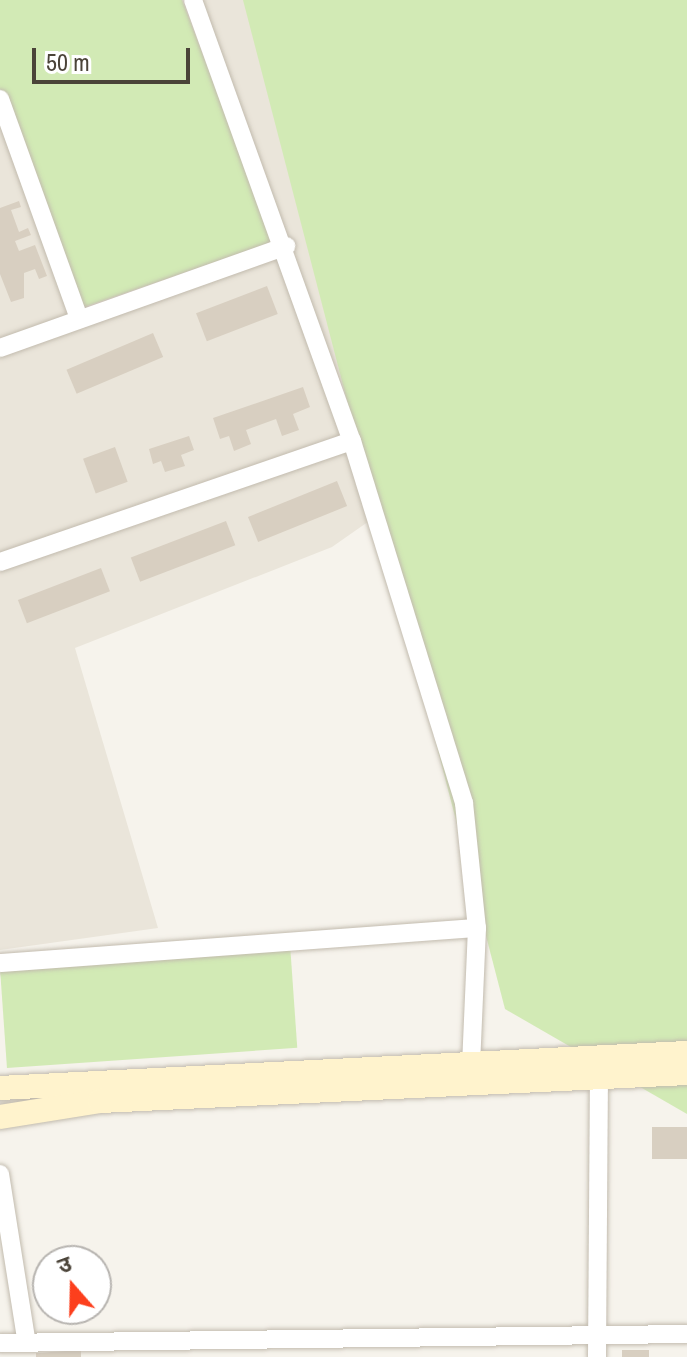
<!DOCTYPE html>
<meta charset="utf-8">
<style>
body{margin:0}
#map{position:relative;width:687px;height:1357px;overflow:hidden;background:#f6f3ec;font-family:"Archivo Narrow","Noto Sans Devanagari",sans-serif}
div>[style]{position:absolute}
.residential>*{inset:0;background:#eae5da}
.green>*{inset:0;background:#d2eab5;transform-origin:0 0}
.building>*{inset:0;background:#d8cfc1;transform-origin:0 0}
.roads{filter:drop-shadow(0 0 2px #c2bbae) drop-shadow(0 0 2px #c2bbae)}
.street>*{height:18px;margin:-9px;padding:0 9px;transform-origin:9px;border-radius:9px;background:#fff}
.secondary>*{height:24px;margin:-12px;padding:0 12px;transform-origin:12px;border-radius:12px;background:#fff3cd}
span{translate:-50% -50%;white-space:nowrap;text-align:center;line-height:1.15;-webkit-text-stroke:6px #fff;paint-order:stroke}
.north{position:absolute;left:32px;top:1245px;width:80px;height:80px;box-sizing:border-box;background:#fff;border:2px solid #b7b4b0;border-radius:50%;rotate:340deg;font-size:22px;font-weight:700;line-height:32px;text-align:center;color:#4b4439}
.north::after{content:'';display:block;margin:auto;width:28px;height:36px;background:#fc3f1d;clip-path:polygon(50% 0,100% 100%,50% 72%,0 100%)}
.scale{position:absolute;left:32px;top:48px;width:158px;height:36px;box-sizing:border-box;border:4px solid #4b4439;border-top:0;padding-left:10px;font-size:24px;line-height:28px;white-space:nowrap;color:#4b4439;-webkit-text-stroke:6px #fff;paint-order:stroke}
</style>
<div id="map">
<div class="residential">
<i style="clip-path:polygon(0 0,301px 0,475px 447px,332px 547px,75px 648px,158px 928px,0 950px)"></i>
</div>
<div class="green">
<i style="clip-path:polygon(0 0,182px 0,274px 242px,81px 308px,0 90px)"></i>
<i style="clip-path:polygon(243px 0,687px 0,687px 1114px,505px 1009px)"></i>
<i style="left:290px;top:944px;width:104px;height:291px;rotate:86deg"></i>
</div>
<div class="building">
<i style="clip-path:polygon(19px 201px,21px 207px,11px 210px,19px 232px,28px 228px,31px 235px,15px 241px,19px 251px,35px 245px,47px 276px,39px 279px,35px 269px,24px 273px,24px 298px,11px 302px,0 274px,0 208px)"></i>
<i style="left:267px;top:286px;width:30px;height:76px;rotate:69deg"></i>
<i style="left:153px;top:333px;width:26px;height:94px;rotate:67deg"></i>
<i style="clip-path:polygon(303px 387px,310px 407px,293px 414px,299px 430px,282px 436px,276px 419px,246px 430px,251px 444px,234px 451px,229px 436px,220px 439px,213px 418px)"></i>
<i style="clip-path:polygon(189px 436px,194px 450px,181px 455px,185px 466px,165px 472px,161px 461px,153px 464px,149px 449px)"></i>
<i style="left:115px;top:447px;width:37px;height:34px;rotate:70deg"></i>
<i style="left:337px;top:481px;width:27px;height:96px;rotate:68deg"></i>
<i style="left:226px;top:521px;width:26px;height:102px;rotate:69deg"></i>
<i style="left:101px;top:568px;width:25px;height:89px;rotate:69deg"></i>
<i style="left:687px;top:1127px;width:32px;height:35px;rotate:90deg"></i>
<i style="clip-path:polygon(81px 1350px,81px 1357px,36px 1357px,36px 1353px)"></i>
<i style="left:622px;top:1350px;width:27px;height:7px"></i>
</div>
<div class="roads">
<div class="street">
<i style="left:193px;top:0;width:469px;rotate:70.2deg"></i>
<i style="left:352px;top:441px;width:379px;rotate:72.8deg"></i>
<i style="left:464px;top:803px;width:126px;rotate:84.1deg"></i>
<i style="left:477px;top:928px;width:135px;rotate:92.5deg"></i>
<i style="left:0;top:99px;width:234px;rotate:70.2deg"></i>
<i style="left:0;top:348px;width:304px;rotate:-19.6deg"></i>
<i style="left:0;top:562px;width:372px;rotate:-19deg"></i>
<i style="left:0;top:963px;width:478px;rotate:-4.2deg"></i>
<i style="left:0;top:1174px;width:167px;rotate:81deg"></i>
<i style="left:0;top:1343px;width:687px;rotate:-0.75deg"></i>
<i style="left:597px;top:1357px;width:289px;rotate:-89.6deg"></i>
</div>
<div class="secondary">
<i style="left:0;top:1088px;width:688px;rotate:-2.92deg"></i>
<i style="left:0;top:1117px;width:101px;rotate:-9.1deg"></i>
<i style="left:100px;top:1101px;width:588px;rotate:-2.73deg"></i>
</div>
</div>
<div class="north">उ</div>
<div class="scale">50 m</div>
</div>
